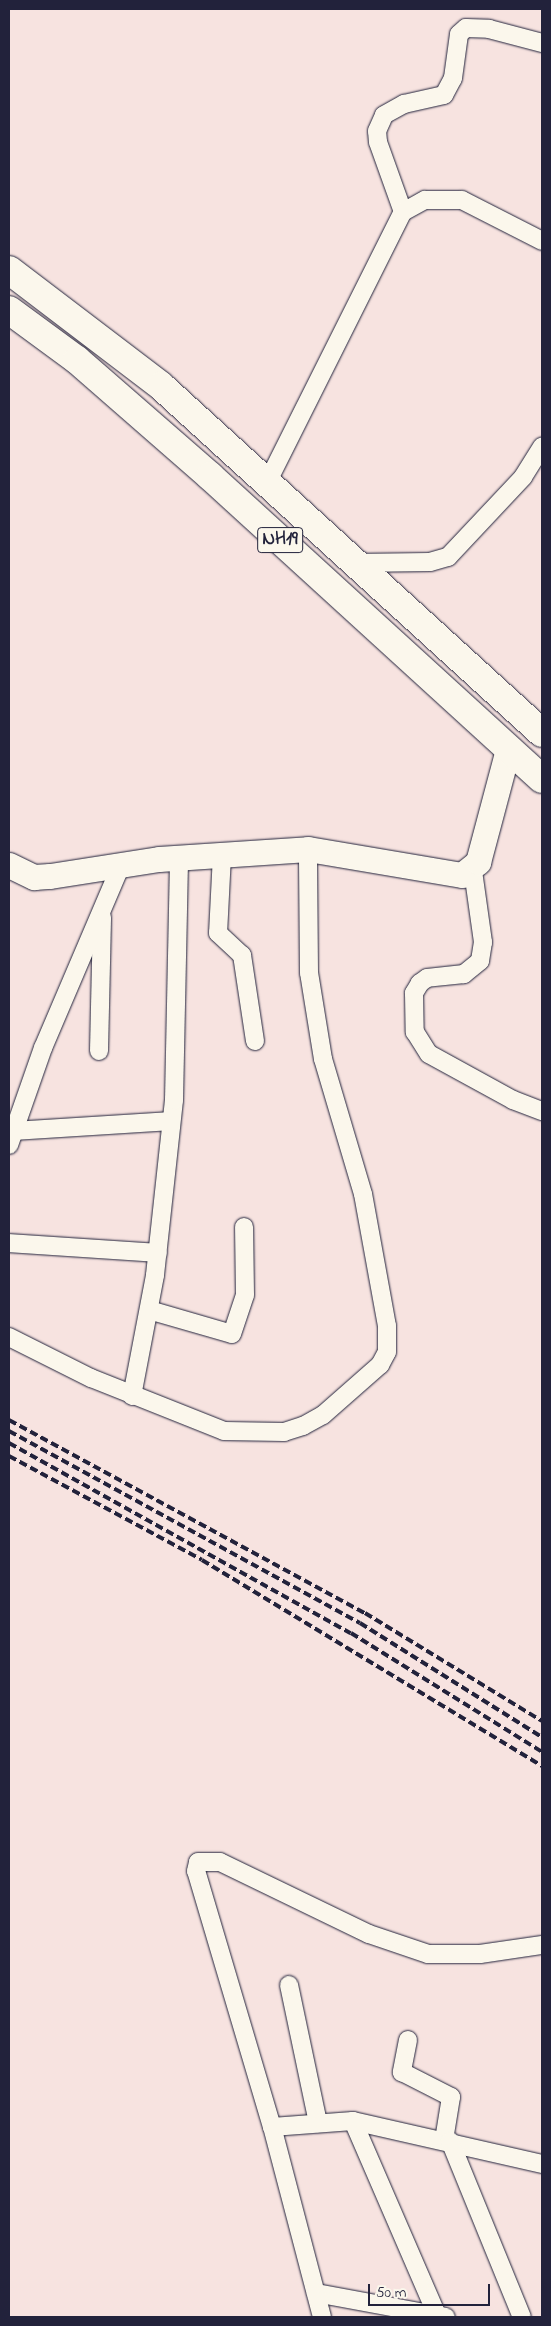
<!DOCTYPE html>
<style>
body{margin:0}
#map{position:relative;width:551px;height:2326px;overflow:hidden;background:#f7e3e0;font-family:"Indie Flower",sans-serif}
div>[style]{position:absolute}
.roads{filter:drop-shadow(0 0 1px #22223b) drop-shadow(0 0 1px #22223b)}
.street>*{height:18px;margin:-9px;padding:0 9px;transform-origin:9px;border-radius:9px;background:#fbf7ec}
.secondary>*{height:25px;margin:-12.5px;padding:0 12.5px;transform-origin:12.5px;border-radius:12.5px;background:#fbf7ec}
.highway>*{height:28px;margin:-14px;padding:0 14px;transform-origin:14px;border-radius:14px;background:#fbf7ec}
.rail>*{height:4px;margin-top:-2px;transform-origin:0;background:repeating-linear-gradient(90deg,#22223b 0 8px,transparent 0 12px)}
span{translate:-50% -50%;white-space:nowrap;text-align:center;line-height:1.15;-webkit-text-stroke:4px #fbf7ec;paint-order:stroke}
.shield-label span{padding:1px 4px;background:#fbf7ec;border:1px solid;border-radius:4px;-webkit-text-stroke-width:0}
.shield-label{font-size:19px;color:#22223b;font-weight:700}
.frame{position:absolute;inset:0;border:10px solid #22223b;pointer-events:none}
.scale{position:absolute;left:368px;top:2284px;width:122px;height:22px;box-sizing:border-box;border:2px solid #22223b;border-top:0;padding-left:6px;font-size:15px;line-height:18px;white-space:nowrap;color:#22223b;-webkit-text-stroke:4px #fbf7ec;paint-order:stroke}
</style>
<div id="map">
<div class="roads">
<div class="street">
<i style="left:403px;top:212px;width:74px;rotate:-109.7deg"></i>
<i style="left:378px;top:142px;width:11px;rotate:-95deg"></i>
<i style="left:377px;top:131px;width:17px;rotate:-66deg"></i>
<i style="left:384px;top:115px;width:23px;rotate:-29deg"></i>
<i style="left:404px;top:104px;width:41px;rotate:-12.7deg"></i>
<i style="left:444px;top:95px;width:19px;rotate:-62deg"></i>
<i style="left:453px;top:78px;width:44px;rotate:-82.2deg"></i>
<i style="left:459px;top:34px;width:9px;rotate:-41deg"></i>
<i style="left:466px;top:28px;width:23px;rotate:2deg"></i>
<i style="left:489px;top:29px;width:55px;rotate:14.8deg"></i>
<i style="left:267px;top:483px;width:303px;rotate:-63.4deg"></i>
<i style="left:403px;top:212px;width:25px;rotate:-29deg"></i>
<i style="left:425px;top:200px;width:37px"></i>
<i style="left:462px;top:200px;width:90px;rotate:27.1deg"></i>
<i style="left:355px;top:563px;width:75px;rotate:-0.8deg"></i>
<i style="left:430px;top:562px;width:19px;rotate:-16deg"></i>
<i style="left:448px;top:557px;width:110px;rotate:-46.8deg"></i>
<i style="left:523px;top:477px;width:36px;rotate:-58deg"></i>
<i style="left:222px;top:855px;width:78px;rotate:92.9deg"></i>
<i style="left:218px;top:933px;width:33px;rotate:43deg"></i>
<i style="left:242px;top:955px;width:87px;rotate:81.4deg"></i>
<i style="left:473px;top:871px;width:72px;rotate:82deg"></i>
<i style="left:483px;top:942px;width:19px;rotate:99deg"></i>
<i style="left:480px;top:961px;width:21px;rotate:141deg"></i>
<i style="left:464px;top:974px;width:37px;rotate:174deg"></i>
<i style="left:427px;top:978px;width:9px;rotate:144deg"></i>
<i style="left:420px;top:983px;width:12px;rotate:121deg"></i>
<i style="left:414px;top:993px;width:39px;rotate:89deg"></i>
<i style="left:415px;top:1032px;width:26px;rotate:58deg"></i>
<i style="left:429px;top:1054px;width:96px;rotate:28.7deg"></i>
<i style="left:513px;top:1100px;width:31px;rotate:21deg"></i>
<i style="left:99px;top:1051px;width:134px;rotate:-88.7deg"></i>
<i style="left:14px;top:1131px;width:157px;rotate:-3.6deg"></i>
<i style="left:9px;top:1145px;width:103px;rotate:-70.7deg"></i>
<i style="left:43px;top:1048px;width:199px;rotate:-66.9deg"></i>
<i style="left:9px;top:1243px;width:149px;rotate:3.8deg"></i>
<i style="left:149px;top:1310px;width:86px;rotate:16.1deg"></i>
<i style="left:232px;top:1334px;width:41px;rotate:-71.6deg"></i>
<i style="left:245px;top:1295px;width:68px;rotate:-90.8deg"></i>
<i style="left:9px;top:1337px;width:92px;rotate:26.6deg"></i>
<i style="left:91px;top:1378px;width:143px;rotate:21.7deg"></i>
<i style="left:224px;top:1431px;width:60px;rotate:1deg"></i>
<i style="left:284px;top:1432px;width:20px;rotate:-18deg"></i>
<i style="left:303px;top:1426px;width:23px;rotate:-29deg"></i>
<i style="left:323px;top:1415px;width:76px;rotate:-41.3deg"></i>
<i style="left:380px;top:1365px;width:15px;rotate:-62deg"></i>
<i style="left:387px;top:1352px;width:26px;rotate:-90deg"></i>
<i style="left:387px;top:1326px;width:134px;rotate:-100.3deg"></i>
<i style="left:363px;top:1194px;width:141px;rotate:-106.5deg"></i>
<i style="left:323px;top:1059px;width:87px;rotate:-99.2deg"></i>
<i style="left:309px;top:973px;width:124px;rotate:-90.5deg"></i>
<i style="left:132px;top:1396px;width:123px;rotate:-79.2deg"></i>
<i style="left:155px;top:1275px;width:176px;rotate:-83.8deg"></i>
<i style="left:174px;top:1100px;width:242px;rotate:-88.8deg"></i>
<i style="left:289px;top:1985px;width:141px;rotate:78.1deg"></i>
<i style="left:408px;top:2040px;width:33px;rotate:101deg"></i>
<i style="left:402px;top:2072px;width:55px;rotate:27deg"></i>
<i style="left:451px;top:2097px;width:44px;rotate:99.2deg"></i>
<i style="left:353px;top:2121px;width:214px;rotate:66.6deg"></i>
<i style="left:272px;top:2127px;width:81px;rotate:-4.2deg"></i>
<i style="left:353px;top:2121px;width:194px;rotate:12.8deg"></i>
<i style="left:450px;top:2141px;width:190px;rotate:67.8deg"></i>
<i style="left:316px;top:2293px;width:132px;rotate:10.5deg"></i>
<i style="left:322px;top:2317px;width:196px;rotate:-104.7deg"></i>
<i style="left:272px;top:2127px;width:267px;rotate:-106.5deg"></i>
<i style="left:196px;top:1871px;width:9px;rotate:-77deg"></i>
<i style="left:198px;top:1862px;width:22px"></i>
<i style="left:220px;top:1862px;width:165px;rotate:25.8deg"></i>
<i style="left:369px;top:1934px;width:62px;rotate:18.7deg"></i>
<i style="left:428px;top:1954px;width:52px"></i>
<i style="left:480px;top:1954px;width:63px;rotate:-8.3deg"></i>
</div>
<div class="secondary">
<i style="left:9px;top:865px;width:28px;rotate:26deg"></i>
<i style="left:34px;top:877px;width:16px;rotate:-4deg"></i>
<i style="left:50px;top:876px;width:110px;rotate:-8.9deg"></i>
<i style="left:159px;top:859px;width:149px;rotate:-3.8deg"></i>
<i style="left:308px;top:849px;width:156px;rotate:9.6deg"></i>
<i style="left:462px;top:875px;width:21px;rotate:-39deg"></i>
<i style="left:478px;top:862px;width:117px;rotate:-75.1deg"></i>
</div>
<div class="highway">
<i style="left:9px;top:270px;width:191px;rotate:37.3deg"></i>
<i style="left:161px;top:386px;width:515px;rotate:42.33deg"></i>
<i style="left:9px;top:310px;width:84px;rotate:36.3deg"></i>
<i style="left:77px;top:360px;width:176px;rotate:41.1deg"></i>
<i style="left:210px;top:476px;width:449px;rotate:42.4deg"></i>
</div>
</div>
<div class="rail">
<i style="left:9px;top:1420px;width:405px;rotate:28.5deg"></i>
<i style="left:365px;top:1613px;width:207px;rotate:31.4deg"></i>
<i style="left:9px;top:1431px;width:400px;rotate:28.7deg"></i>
<i style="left:360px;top:1623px;width:215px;rotate:32.1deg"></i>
<i style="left:9px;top:1443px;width:391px;rotate:29.1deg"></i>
<i style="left:351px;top:1633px;width:225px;rotate:31.9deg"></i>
<i style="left:9px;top:1456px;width:219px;rotate:28.3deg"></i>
<i style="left:202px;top:1560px;width:398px;rotate:31.2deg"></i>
</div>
<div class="shield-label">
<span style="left:280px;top:540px">NH19</span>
</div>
<div class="frame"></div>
<div class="scale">50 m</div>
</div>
